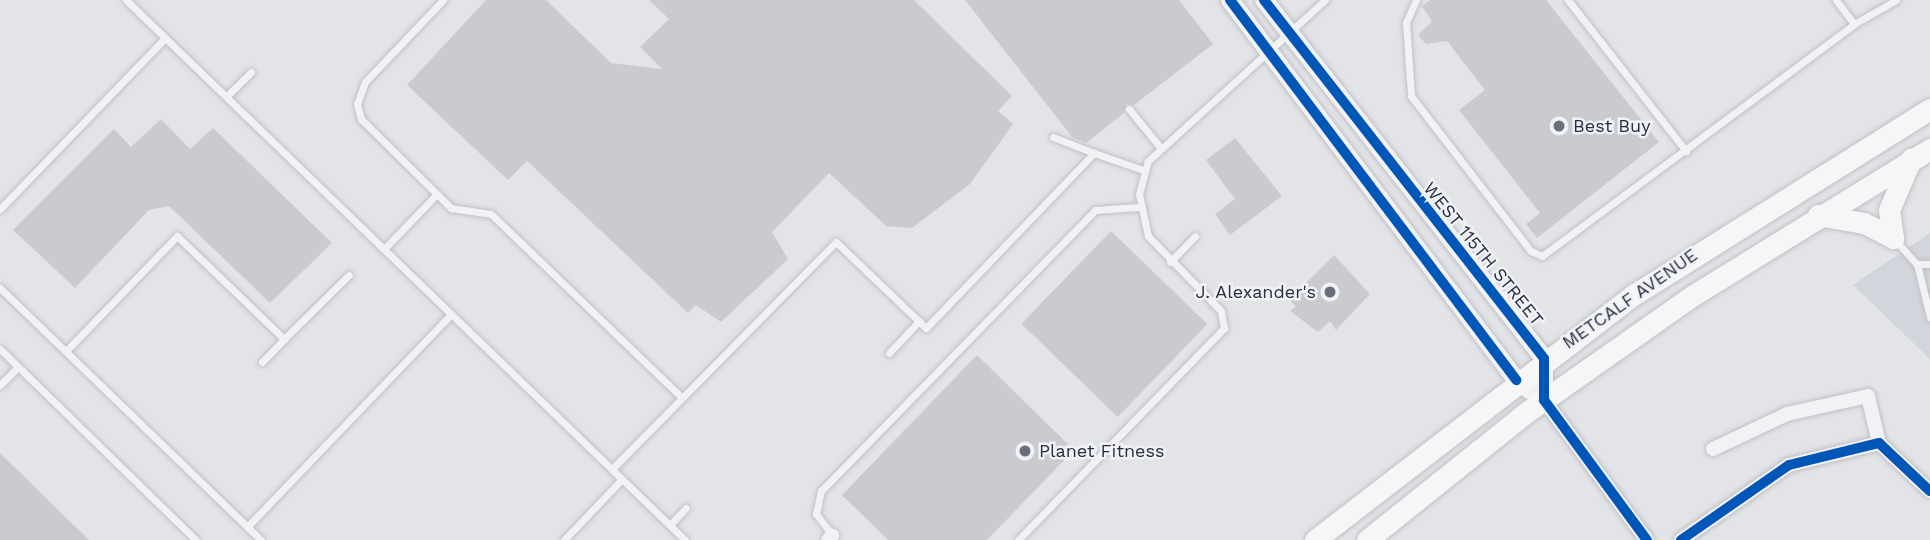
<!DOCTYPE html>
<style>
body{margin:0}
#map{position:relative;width:1930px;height:540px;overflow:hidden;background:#e3e4e8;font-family:"Work Sans",sans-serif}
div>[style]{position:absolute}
.built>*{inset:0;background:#d3d5dd}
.building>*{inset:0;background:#cacbd0;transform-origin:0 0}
.roads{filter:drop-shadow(0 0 2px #c0c1c5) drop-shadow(0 0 2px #c0c1c5)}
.service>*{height:7px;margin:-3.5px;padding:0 3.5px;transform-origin:3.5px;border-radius:3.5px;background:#f2f2f5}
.minor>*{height:14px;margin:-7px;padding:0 7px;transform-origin:7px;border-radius:7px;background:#f2f2f5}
.tertiary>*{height:18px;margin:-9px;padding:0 9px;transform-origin:9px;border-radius:9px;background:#f2f2f5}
.primary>*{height:21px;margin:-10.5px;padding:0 10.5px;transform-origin:10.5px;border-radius:10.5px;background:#f6f6f7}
.cycleway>*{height:10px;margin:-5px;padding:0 5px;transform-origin:5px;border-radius:5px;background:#0057b8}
.dots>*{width:19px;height:19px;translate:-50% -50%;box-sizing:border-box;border:4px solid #f1f2f7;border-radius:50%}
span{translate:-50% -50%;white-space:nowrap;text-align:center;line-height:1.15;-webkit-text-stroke:5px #f1f2f7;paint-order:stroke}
.poi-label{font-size:18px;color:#292e41}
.left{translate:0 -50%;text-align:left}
.right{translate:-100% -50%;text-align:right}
.street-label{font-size:18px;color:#292e41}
</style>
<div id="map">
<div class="built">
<i style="clip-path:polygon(1930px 233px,1930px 359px,1853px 285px)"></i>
</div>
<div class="building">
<i style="clip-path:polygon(486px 0,546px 0,611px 63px,662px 69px,640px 47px,669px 19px,649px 0,914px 0,1012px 96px,998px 111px,1013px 124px,970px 184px,912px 228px,886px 226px,829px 173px,772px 232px,788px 259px,721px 322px,696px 305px,688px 313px,527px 161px,508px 180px,407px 85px)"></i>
<i style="clip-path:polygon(965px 0,1179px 0,1213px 44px,1134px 105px,1126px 104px,1124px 113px,1086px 143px,1073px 138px)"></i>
<i style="clip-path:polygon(1430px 0,1546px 0,1659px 142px,1537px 238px,1526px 224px,1540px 213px,1459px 110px,1485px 90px,1447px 41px,1426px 44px,1418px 35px,1432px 21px,1422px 6px)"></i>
<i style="clip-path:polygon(161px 119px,190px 149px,213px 128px,332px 243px,270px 303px,169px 206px,149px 210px,75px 288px,13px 230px,114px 129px,131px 147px)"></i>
<i style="clip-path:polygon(1235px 138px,1282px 196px,1230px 235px,1215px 214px,1235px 199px,1206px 160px)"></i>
<i style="left:1111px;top:231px;width:134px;height:129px;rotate:44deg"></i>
<i style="clip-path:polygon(1334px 255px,1370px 294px,1336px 330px,1330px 321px,1318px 332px,1290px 311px,1296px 306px,1289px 300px)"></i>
<i style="clip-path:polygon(977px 355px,1074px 450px,987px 540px,888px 540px,842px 495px)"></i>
<i style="clip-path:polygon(0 453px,89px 540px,0 540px)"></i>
</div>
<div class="roads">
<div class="service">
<i style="left:126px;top:0;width:777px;rotate:44.01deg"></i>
<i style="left:443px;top:0;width:113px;rotate:133.6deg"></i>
<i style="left:365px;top:82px;width:23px;rotate:110deg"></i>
<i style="left:357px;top:104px;width:16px;rotate:75deg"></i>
<i style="left:361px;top:119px;width:127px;rotate:44.7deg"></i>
<i style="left:451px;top:208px;width:40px;rotate:8.5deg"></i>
<i style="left:491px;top:214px;width:264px;rotate:43.9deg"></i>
<i style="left:1416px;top:0;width:24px;rotate:114deg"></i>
<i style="left:1406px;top:22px;width:74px;rotate:86.1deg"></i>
<i style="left:1411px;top:96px;width:196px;rotate:52.3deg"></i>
<i style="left:1531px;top:251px;width:12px;rotate:24deg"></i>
<i style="left:1542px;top:256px;width:389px;rotate:-36.6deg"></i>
<i style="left:1854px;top:24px;width:48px;rotate:-29.7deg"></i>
<i style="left:1568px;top:0;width:192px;rotate:52deg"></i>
<i style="left:1836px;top:0;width:30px;rotate:53deg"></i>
<i style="left:227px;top:96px;width:34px;rotate:-45deg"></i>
<i style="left:1129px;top:109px;width:49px;rotate:50.8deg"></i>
<i style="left:1053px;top:137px;width:44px;rotate:21.3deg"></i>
<i style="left:0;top:209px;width:238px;rotate:-46deg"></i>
<i style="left:1896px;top:241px;width:31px;rotate:48deg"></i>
<i style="left:1917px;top:264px;width:13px"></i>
<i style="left:384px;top:249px;width:76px;rotate:-46.1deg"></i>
<i style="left:1170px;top:262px;width:36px;rotate:-46deg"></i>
<i style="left:1917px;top:264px;width:55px;rotate:76.2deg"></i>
<i style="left:0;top:288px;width:363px;rotate:44deg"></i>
<i style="left:0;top:349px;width:274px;rotate:44.3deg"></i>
<i style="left:66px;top:351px;width:160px;rotate:-46deg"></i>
<i style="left:177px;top:236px;width:149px;rotate:43.9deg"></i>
<i style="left:284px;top:339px;width:91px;rotate:-44.6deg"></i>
<i style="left:889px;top:353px;width:44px;rotate:-46.8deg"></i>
<i style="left:262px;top:362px;width:32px;rotate:-46deg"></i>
<i style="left:0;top:385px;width:25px;rotate:-45deg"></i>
<i style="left:612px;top:469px;width:319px;rotate:-45.4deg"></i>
<i style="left:836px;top:242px;width:124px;rotate:43.7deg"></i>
<i style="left:926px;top:328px;width:243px;rotate:-46.2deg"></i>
<i style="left:1094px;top:153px;width:52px;rotate:19.1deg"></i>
<i style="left:670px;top:525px;width:23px;rotate:-47deg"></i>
<i style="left:247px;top:527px;width:295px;rotate:-46.2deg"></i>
<i style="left:834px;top:537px;width:29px;rotate:-128deg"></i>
<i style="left:816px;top:514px;width:24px;rotate:-78deg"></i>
<i style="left:821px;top:491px;width:392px;rotate:-45.7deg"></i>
<i style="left:1095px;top:210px;width:44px;rotate:-3.9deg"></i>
<i style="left:564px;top:540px;width:84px;rotate:-46.4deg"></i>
<i style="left:1018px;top:540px;width:296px;rotate:-45.8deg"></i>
<i style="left:1224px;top:328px;width:17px;rotate:-100deg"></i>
<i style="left:1221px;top:311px;width:105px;rotate:-134.2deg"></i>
<i style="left:1148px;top:236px;width:43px;rotate:-102.1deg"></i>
<i style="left:1139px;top:194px;width:34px;rotate:-75deg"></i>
<i style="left:1148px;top:161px;width:239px;rotate:-42.3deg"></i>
</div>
<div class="minor">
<i style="left:1544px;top:400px;width:174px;rotate:53.7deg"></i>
<i style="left:1713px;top:449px;width:82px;rotate:-25.3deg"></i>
<i style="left:1787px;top:414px;width:83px;rotate:-12.5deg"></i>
<i style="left:1868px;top:396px;width:48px;rotate:76.8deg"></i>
<i style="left:828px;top:540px;width:6px;rotate:-45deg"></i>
<i style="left:1681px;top:540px;width:131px;rotate:-34.8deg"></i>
<i style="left:1789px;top:465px;width:93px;rotate:-13.7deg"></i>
<i style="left:1879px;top:443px;width:70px;rotate:43.3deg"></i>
</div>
<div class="tertiary">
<i style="left:1230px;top:0;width:476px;rotate:53deg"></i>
<i style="left:1516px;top:380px;width:34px;rotate:36deg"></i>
<i style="left:1264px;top:0;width:455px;rotate:52deg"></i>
<i style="left:1544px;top:359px;width:41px;rotate:90deg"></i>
</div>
<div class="primary">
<i style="left:1818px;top:215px;width:47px;rotate:9.9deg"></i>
<i style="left:1864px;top:223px;width:33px;rotate:27deg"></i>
<i style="left:1893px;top:238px;width:28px;rotate:-98deg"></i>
<i style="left:1889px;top:210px;width:56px;rotate:-66.7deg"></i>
<i style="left:1315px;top:540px;width:404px;rotate:-37.6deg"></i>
<i style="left:1635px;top:294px;width:348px;rotate:-32.1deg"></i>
<i style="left:1367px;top:540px;width:201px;rotate:-38.7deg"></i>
<i style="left:1524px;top:414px;width:205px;rotate:-35.1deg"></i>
<i style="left:1692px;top:296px;width:280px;rotate:-31.7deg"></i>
</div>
</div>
<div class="cycleway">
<i style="left:1230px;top:0;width:476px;rotate:53deg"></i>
<i style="left:1264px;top:0;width:455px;rotate:52deg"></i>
<i style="left:1544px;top:359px;width:41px;rotate:90deg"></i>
<i style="left:1544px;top:400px;width:174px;rotate:53.7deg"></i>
<i style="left:1681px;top:540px;width:131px;rotate:-34.8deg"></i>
<i style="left:1789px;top:465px;width:93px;rotate:-13.7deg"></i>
<i style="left:1879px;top:443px;width:70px;rotate:43.3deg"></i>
</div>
<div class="dots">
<i style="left:1559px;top:126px;background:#6a6e7b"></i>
<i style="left:1330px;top:292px;background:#6a6e7b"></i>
<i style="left:1025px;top:451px;background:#6a6e7b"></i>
</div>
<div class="poi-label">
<span class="left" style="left:1573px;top:126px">Best Buy</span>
<span class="right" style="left:1316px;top:292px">J. Alexander's</span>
<span class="left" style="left:1039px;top:451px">Planet Fitness</span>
</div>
<div class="street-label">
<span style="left:1483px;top:254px;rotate:51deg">WEST 115TH STREET</span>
<span style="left:1630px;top:299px;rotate:-35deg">METCALF AVENUE</span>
</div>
</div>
